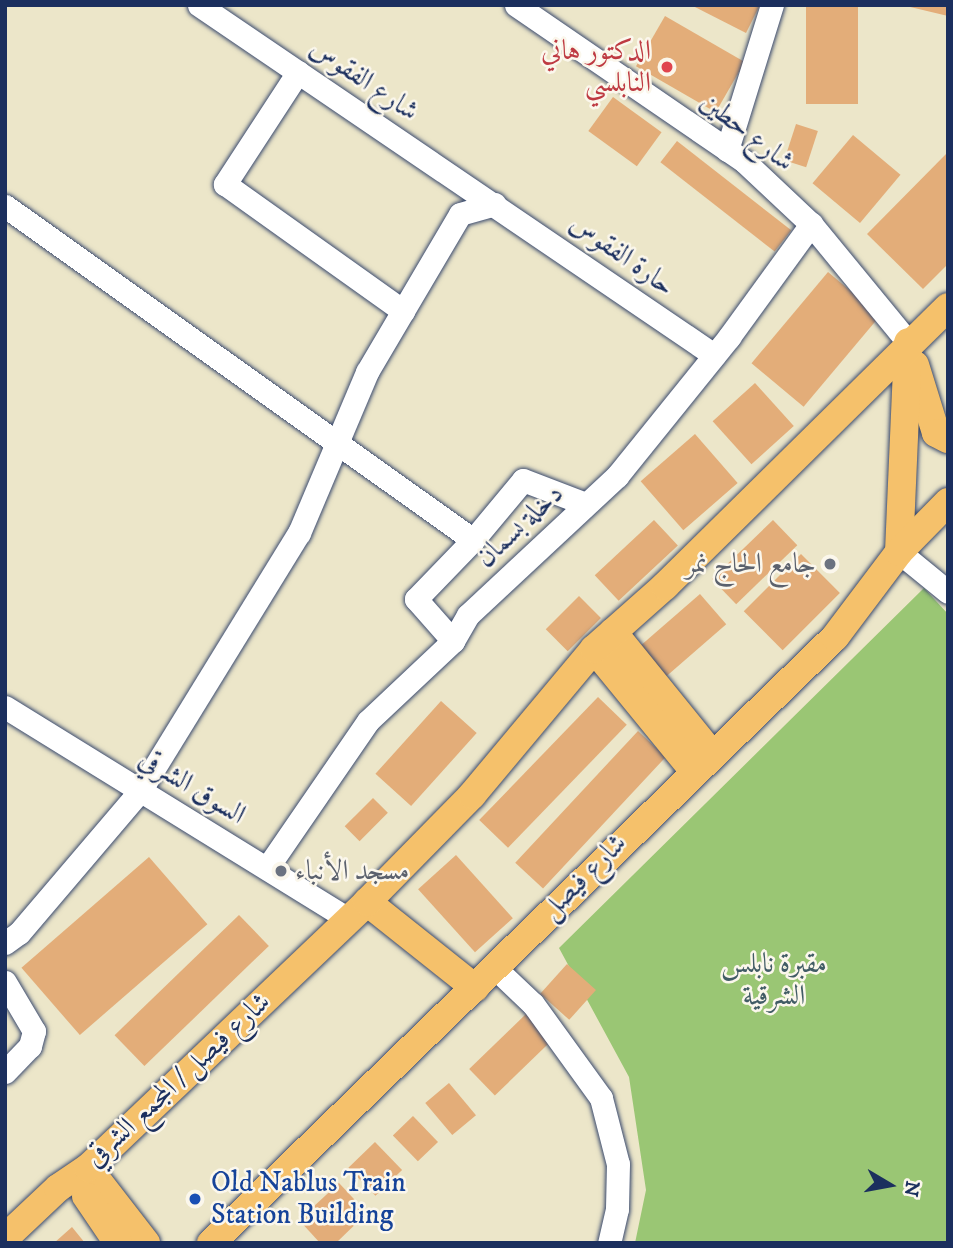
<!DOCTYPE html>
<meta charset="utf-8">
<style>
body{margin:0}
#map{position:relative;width:953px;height:1248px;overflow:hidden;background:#ece6c9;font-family:"IM FELL DW Pica",Amiri,serif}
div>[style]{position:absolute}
.green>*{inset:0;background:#9ac674}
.building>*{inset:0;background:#e3ad79;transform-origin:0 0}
.roads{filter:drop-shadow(0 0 2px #3a4a6e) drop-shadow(0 0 2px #3a4a6e)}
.minor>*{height:23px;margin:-11.5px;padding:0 11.5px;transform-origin:11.5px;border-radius:11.5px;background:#fff}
.major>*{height:28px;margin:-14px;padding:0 14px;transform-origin:14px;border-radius:14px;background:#f5c16b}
.dots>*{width:19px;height:19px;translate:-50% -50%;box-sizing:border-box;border:4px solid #fbf7ec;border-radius:50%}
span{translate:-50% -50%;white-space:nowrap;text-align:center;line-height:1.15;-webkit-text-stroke:5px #fbf7ec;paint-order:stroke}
.health-label{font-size:28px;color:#be3a42}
.right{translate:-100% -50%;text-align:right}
.street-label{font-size:28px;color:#1b2f5e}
.worship-label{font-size:28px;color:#5b616d}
.left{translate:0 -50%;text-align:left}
.park-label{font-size:28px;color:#415c65}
.transit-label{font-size:28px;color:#164399}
.frame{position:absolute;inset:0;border:7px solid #1b2f5e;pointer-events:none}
.north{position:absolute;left:855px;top:1150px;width:70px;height:70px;-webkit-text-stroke:5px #fbf7ec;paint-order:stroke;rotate:100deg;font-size:19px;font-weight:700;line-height:28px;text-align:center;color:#1b2f5e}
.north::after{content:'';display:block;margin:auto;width:24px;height:32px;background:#1b2f5e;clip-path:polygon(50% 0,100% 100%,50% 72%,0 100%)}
</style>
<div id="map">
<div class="green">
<i style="clip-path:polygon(924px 588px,948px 614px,948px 1243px,635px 1243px,646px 1190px,629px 1077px,559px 948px)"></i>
</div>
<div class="building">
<i style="clip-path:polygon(691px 5px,760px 5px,746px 33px)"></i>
<i style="left:806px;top:5px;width:52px;height:99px"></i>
<i style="clip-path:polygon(906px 5px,948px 5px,948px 16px,906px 6px)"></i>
<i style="left:665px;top:16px;width:92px;height:58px;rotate:30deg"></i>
<i style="left:613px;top:97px;width:60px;height:42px;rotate:36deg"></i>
<i style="left:796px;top:124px;width:23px;height:38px;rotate:18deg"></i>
<i style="left:853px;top:135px;width:62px;height:63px;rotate:40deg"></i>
<i style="left:677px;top:141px;width:145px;height:27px;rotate:38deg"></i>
<i style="clip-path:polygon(948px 152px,948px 264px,923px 289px,867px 234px)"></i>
<i style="left:828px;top:272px;width:68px;height:119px;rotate:40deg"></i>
<i style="left:755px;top:383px;width:58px;height:57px;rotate:48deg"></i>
<i style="left:695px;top:434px;width:65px;height:72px;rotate:49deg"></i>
<i style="left:654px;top:520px;width:35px;height:81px;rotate:47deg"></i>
<i style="left:773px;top:520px;width:35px;height:85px;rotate:46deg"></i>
<i style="left:801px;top:554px;width:55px;height:81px;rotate:45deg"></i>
<i style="left:700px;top:594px;width:40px;height:82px;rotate:49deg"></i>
<i style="left:579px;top:596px;width:31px;height:47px;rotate:45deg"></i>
<i style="left:598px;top:697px;width:40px;height:171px;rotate:44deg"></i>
<i style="left:441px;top:701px;width:48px;height:98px;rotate:42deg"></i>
<i style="left:638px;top:731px;width:38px;height:180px;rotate:43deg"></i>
<i style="left:373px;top:798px;width:21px;height:40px;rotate:45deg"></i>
<i style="left:456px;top:855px;width:85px;height:51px;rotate:48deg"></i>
<i style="left:149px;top:857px;width:89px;height:169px;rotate:49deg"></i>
<i style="left:239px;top:915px;width:43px;height:173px;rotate:46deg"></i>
<i style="left:567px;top:964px;width:39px;height:40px;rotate:42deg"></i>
<i style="left:526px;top:1014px;width:37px;height:79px;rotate:46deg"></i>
<i style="left:449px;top:1083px;width:42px;height:31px;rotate:50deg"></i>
<i style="left:413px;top:1116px;width:36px;height:28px;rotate:46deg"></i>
<i style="left:375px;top:1142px;width:39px;height:37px;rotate:46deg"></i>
<i style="clip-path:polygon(339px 1183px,367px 1213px,336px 1243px,320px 1243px,299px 1220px)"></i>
<i style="clip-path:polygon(72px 1227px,85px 1243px,54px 1243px)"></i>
</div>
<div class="roads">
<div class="minor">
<i style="left:199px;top:5px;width:623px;rotate:34.2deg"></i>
<i style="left:516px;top:5px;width:278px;rotate:34.4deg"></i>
<i style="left:745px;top:162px;width:91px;rotate:43.2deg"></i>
<i style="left:811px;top:224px;width:153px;rotate:50.6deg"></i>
<i style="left:298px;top:72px;width:134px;rotate:123.1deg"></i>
<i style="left:225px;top:184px;width:219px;rotate:35.5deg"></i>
<i style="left:727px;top:150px;width:152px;rotate:-72.8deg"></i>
<i style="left:5px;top:206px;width:575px;rotate:35.51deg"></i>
<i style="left:473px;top:540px;width:78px;rotate:-50.2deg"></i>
<i style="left:523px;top:480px;width:67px;rotate:20.9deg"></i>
<i style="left:899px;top:552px;width:63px;rotate:39.2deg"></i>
<i style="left:453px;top:641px;width:56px;rotate:-131.4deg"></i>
<i style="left:416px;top:599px;width:82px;rotate:-46deg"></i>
<i style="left:5px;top:707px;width:402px;rotate:31.7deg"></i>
<i style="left:267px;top:868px;width:178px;rotate:-55.5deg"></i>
<i style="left:368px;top:721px;width:117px;rotate:-43.3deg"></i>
<i style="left:453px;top:641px;width:30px;rotate:-60deg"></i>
<i style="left:468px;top:615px;width:204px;rotate:-43deg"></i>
<i style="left:617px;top:476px;width:179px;rotate:-51.1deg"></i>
<i style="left:729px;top:337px;width:140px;rotate:-54deg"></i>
<i style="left:5px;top:943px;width:17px;rotate:-36deg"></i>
<i style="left:19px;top:933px;width:187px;rotate:-49.6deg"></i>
<i style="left:140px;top:791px;width:303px;rotate:-58.4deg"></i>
<i style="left:299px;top:533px;width:175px;rotate:-67.1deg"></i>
<i style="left:367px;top:372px;width:183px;rotate:-59.5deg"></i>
<i style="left:460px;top:214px;width:36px;rotate:-16deg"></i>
<i style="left:495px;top:968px;width:52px;rotate:43.5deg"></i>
<i style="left:533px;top:1004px;width:116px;rotate:54.1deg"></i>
<i style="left:601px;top:1098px;width:68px;rotate:75.6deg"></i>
<i style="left:618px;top:1164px;width:45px;rotate:91.3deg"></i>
<i style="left:617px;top:1209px;width:35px;rotate:103deg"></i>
<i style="left:5px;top:982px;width:57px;rotate:59.4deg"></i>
<i style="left:34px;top:1031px;width:16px;rotate:105deg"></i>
<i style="left:30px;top:1046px;width:36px;rotate:134deg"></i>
</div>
<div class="major">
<i style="left:915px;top:365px;width:71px;rotate:72.8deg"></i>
<i style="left:936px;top:433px;width:13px;rotate:27deg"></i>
<i style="left:899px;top:552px;width:210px;rotate:-87.5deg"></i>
<i style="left:613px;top:632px;width:156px;rotate:51deg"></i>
<i style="left:594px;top:649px;width:156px;rotate:50.7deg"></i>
<i style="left:367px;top:902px;width:138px;rotate:38.5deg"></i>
<i style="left:88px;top:1168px;width:95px;rotate:52.3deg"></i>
<i style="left:86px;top:1196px;width:57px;rotate:55.8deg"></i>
<i style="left:5px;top:1238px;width:73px;rotate:-43.3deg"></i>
<i style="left:58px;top:1188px;width:36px;rotate:-34deg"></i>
<i style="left:88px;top:1168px;width:385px;rotate:-43.6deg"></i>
<i style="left:367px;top:902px;width:150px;rotate:-45.5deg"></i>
<i style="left:472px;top:795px;width:190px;rotate:-50.1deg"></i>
<i style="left:594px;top:649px;width:95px;rotate:-41.6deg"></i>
<i style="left:665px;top:586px;width:397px;rotate:-44.6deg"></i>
<i style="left:211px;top:1243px;width:870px;rotate:-44.16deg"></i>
<i style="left:835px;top:637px;width:106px;rotate:-53deg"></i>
<i style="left:899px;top:552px;width:70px;rotate:-45.6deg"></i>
</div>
</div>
<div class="dots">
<i style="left:667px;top:67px;background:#e0444e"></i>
<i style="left:830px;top:564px;background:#6b7280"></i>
<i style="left:281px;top:871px;background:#6b7280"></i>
<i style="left:195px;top:1199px;background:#1a4fb4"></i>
</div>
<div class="health-label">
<span class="right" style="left:651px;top:67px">الدكتور هاني<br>النابلسي</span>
</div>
<div class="street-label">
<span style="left:364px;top:80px;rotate:34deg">شارع الفقوس</span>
<span style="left:747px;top:132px;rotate:38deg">شارع حطين</span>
<span style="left:622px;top:255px;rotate:35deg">حارة الفقوس</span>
<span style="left:520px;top:526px;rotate:-43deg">دخلة بسمان</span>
<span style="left:192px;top:787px;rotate:31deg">السوق الشرقي</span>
<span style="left:584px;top:877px;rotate:-45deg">شارع فيصل</span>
<span style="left:178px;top:1080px;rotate:-43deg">شارع فيصل / المجمع الشرقي</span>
</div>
<div class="worship-label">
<span class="right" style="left:816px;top:564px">جامع الحاج نمر</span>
<span class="left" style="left:295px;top:871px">مسجد الأنباء</span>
</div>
<div class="park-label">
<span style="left:774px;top:980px">مقبرة نابلس<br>الشرقية</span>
</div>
<div class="transit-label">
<span class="left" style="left:211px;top:1199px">Old Nablus Train<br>Station Building</span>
</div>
<div class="frame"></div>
<div class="north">N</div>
</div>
